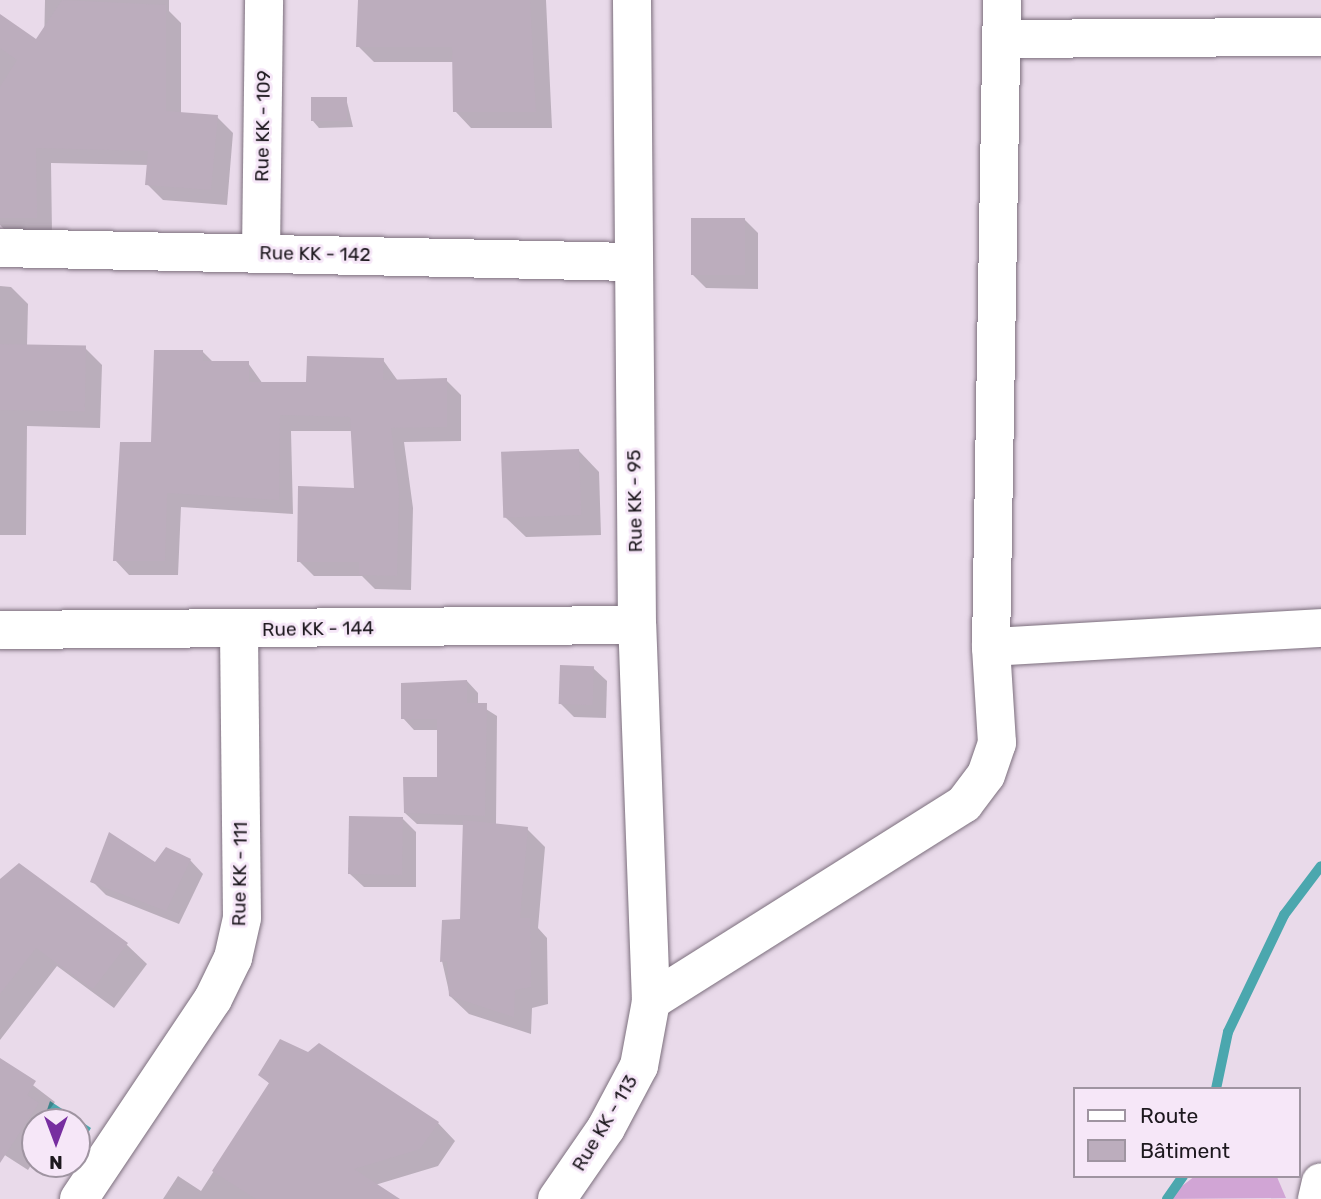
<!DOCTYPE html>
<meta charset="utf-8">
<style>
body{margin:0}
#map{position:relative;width:1321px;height:1199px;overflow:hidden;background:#e9daea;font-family:Rubik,sans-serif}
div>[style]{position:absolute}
.green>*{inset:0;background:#d1a5d5}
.water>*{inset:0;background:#4ba7ae}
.shadow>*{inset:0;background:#0003}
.stream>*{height:10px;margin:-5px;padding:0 5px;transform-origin:5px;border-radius:5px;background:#4ba7ae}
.building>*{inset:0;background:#bcadbd;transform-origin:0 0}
.roads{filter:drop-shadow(0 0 2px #7c6f7d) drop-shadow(0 0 2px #7c6f7d)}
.minor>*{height:38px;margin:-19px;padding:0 19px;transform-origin:19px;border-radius:19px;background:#fff}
span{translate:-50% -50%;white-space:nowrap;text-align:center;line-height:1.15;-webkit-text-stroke:6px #f6e7f8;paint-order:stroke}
.street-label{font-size:19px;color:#1d181e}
.legend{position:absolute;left:1073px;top:1087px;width:228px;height:91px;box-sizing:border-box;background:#f6e7f8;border:2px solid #9f94a1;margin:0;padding:9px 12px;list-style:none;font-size:21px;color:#1d181e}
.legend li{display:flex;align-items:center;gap:14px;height:35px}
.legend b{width:35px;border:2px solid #9f94a1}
.north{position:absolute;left:21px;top:1108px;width:70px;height:70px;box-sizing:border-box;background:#f6e7f8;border:2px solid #9f94a1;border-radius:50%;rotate:180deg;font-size:19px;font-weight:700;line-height:28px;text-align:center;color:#1d181e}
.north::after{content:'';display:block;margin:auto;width:24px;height:32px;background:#772ea0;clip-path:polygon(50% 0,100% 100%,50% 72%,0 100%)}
</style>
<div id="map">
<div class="green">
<i style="clip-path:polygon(1195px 1176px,1277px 1177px,1286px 1198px,1165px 1199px)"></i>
</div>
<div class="water">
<i style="clip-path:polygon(50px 1101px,91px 1128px,80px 1146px,77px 1122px,43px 1122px)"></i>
</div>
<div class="shadow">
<i style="clip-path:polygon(45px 0,169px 0,169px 11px,181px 23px,181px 114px,217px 117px,233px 133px,227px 205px,163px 200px,147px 184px,149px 165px,51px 163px,52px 233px,8px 233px,0 225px,0 35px,44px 47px)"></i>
<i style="clip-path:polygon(362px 0,546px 0,552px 128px,471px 128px,455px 111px,454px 62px,374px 62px,358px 46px)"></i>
<i style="clip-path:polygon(346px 98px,353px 127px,319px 128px,313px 121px)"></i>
<i style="clip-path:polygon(744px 219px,758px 233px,758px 289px,706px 288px,692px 274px)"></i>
<i style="clip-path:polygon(0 286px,11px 287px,28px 304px,27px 346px,85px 348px,102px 365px,100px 428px,27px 426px,26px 535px,0 535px)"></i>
<i style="clip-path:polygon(202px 351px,214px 363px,248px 363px,263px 384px,307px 384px,383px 360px,398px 381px,446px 380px,461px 395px,461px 441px,404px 442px,413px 508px,411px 590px,375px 589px,362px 576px,314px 576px,299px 561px,356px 490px,352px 431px,291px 431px,293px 514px,181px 507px,178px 575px,129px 575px,115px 560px,153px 444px)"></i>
<i style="clip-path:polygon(579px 451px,599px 472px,601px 535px,526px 537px,505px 517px)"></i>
<i style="clip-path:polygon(593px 668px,607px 681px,606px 718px,574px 717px,561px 704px)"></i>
<i style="clip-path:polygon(467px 681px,478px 693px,478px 704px,497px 716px,496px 825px,527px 829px,545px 847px,538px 928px,547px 938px,548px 1004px,532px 1008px,531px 1034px,469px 1014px,450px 996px,442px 961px,462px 921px,464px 825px,417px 824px,405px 813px,438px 779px,439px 730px,414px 730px,403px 718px)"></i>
<i style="clip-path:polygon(403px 819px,416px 832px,416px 887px,364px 887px,350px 874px)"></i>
<i style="clip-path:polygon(190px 860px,203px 874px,179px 924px,106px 895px,92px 881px)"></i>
<i style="clip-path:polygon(0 881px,127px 945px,147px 964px,114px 1008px,57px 966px,0 1040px)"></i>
<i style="clip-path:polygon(0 1060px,55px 1102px,47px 1113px,56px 1122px,35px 1122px,35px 1159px,28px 1170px,0 1152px)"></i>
<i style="clip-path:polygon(260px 1074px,438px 1123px,455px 1141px,438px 1166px,375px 1185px,395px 1199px,163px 1199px,178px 1176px,201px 1191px,270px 1084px)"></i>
</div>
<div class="stream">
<i style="left:1216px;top:1089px;width:58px;rotate:-78.1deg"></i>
<i style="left:1228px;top:1032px;width:130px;rotate:-64.4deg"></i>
<i style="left:1284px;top:915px;width:61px;rotate:-52.9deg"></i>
<i style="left:1167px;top:1199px;width:28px;rotate:-55deg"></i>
</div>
<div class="building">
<i style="clip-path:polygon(62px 0,166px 5px,166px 111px,218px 115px,211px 190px,145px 185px,148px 151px,36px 148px,37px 218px,0 218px,0 87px,17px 60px,0 48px,0 14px,36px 39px)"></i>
<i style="clip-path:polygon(358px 0,530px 0,536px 112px,453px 112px,452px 47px,356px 47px)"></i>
<i style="left:347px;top:97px;width:24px;height:36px;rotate:90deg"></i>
<i style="left:691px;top:218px;width:54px;height:57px"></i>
<i style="left:0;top:344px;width:86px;height:66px;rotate:1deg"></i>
<i style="clip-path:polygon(154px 350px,203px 350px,203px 361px,249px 361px,249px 382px,306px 382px,307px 356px,384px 358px,383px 380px,447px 378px,447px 427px,391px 428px,399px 492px,397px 576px,359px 575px,359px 562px,297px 562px,298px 486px,354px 488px,350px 417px,280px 415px,279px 500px,167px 493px,165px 561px,113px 561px,120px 442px,151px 442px)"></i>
<i style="left:579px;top:449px;width:66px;height:78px;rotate:88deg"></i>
<i style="left:560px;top:665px;width:34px;height:39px;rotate:2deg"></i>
<i style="clip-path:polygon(467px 680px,467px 703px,487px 703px,485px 816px,404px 813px,403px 777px,437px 777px,437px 719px,401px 719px,401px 683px)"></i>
<i style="left:349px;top:816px;width:54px;height:58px;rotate:1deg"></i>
<i style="clip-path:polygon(463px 820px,528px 827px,520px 918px,530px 918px,531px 987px,515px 990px,514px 1017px,449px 996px,447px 961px,440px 962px,442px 920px,460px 919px)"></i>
<i style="clip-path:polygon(109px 832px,155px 862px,166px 847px,191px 859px,166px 911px,90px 882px)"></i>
<i style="clip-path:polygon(19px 863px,128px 943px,93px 989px,36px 948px,0 994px,0 879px)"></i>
<i style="clip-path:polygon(280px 1039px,308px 1052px,319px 1043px,439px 1122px,420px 1149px,354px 1169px,400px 1199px,256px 1199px,212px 1171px,269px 1083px,258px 1075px)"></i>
<i style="clip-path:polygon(0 1058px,36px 1081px,27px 1095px,39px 1103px,0 1163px)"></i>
</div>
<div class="roads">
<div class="minor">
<i style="left:1002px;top:39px;width:319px;rotate:-0.4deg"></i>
<i style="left:0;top:248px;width:631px;rotate:1.27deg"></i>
<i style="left:261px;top:253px;width:253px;rotate:-89.3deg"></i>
<i style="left:0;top:630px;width:637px;rotate:-0.45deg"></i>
<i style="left:991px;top:647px;width:331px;rotate:-3.3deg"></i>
<i style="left:651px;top:1001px;width:370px;rotate:-32.2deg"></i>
<i style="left:964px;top:804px;width:36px;rotate:-53deg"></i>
<i style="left:986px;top:775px;width:34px;rotate:-71deg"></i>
<i style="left:997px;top:743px;width:96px;rotate:-93.6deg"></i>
<i style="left:991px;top:647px;width:647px;rotate:-89.03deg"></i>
<i style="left:79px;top:1199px;width:241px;rotate:-56.2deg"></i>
<i style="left:213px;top:999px;width:46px;rotate:-64deg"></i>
<i style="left:233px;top:958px;width:41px;rotate:-77.3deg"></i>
<i style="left:242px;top:918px;width:288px;rotate:-90.6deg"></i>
<i style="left:557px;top:1199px;width:86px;rotate:-55.4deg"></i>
<i style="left:606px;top:1128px;width:70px;rotate:-62deg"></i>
<i style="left:639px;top:1066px;width:66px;rotate:-79.5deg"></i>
<i style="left:651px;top:1001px;width:376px;rotate:-92.1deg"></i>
<i style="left:637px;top:625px;width:625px;rotate:-90.46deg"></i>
<i style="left:1317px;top:1199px;width:17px;rotate:-77deg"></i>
</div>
</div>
<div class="street-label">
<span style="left:263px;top:126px;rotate:-89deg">Rue KK - 109</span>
<span style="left:315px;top:254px;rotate:1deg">Rue KK - 142</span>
<span style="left:635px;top:501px;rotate:-91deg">Rue KK - 95</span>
<span style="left:318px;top:629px;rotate:-1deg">Rue KK - 144</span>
<span style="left:240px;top:874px;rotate:-89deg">Rue KK - 111</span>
<span style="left:605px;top:1123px;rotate:-59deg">Rue KK - 113</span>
</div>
<ul class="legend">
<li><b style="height:9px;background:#fff"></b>Route</li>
<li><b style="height:19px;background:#bcadbd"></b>Bâtiment</li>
</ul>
<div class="north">N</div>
</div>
